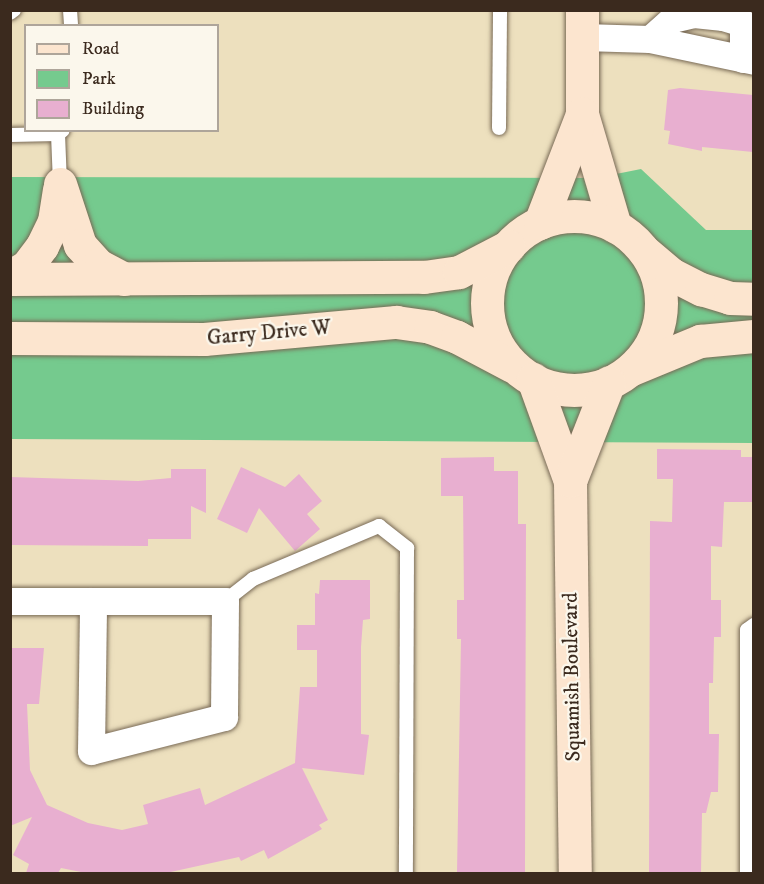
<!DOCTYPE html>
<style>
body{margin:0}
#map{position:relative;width:764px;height:884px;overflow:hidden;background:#ede0be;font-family:"IM FELL DW Pica",serif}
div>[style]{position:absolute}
.green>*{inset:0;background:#75ca8e}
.building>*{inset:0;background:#e8afd0}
.roads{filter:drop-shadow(0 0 2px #796a56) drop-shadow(0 0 2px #796a56)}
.lane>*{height:14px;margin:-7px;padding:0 7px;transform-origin:7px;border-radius:7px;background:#fff}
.street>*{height:27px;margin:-13.5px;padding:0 13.5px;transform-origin:13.5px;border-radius:13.5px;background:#fff}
.secondary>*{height:33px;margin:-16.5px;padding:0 16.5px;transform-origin:16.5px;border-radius:16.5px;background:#fce5cf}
.secondary>.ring{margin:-16.5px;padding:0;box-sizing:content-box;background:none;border:33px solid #fce5cf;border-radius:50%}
span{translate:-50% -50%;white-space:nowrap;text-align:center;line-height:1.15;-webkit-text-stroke:4.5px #fbf7ec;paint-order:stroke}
.street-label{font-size:21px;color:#3b2a1e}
.frame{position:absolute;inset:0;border:12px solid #3b2a1e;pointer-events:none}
.legend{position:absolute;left:24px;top:24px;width:195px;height:108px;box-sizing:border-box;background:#fbf7ec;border:2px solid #aea59a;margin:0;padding:8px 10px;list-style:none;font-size:18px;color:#3b2a1e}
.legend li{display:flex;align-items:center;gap:12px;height:30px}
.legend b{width:30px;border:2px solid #aea59a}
</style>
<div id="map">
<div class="green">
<i style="clip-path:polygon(641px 169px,706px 230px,753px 230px,753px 443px,11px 439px,10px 177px,596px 178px)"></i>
</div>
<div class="building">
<i style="clip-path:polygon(680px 88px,753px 95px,753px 152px,702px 147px,702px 151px,668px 144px,670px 131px,664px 130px,668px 90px)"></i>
<i style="clip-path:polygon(657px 449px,741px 450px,741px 457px,753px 457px,753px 502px,724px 502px,722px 547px,711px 546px,711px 600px,721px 600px,721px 637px,714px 637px,713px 683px,709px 683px,709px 734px,719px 734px,718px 792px,711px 792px,706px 813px,702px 813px,701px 873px,649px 873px,650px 521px,672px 522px,673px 479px,657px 479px)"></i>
<i style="clip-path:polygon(494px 457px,494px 471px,518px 471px,518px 524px,526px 524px,525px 873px,457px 873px,461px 639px,457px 639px,457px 600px,464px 600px,463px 496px,441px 496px,441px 458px)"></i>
<i style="clip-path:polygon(241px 467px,285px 487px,299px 474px,322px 501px,307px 514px,320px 529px,295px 551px,259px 508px,247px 533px,217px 519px)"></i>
<i style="clip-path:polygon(171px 469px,206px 469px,206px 513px,191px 506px,191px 539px,148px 539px,148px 546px,10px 545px,10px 477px,138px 481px,171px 478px)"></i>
<i style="clip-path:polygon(320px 580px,370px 580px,370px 619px,363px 620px,361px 647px,361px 734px,369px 735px,364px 775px,302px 768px,328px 820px,319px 825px,322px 829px,268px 859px,264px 850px,241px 861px,239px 857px,166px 873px,86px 873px,61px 868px,58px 873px,26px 873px,29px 864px,13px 855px,32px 817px,10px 826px,10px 648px,44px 648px,39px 704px,27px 704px,30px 770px,47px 805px,88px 823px,122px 830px,148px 824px,143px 805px,200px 788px,205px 805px,295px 763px,300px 687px,317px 687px,317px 650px,297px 650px,297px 625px,315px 625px,315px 593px,319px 594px)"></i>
</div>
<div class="roads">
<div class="lane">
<i style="left:70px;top:10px;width:16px;rotate:86deg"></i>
<i style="left:10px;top:13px;width:5px;rotate:-37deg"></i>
<i style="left:499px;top:128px;width:118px;rotate:-89.5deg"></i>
<i style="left:58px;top:134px;width:50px;rotate:87.7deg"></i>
<i style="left:10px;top:135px;width:48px;rotate:-1.2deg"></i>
<i style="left:58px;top:134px;width:6px;rotate:-39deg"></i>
<i style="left:225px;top:601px;width:36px;rotate:-38deg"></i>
<i style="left:253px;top:579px;width:137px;rotate:-22.8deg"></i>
<i style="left:379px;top:526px;width:36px;rotate:38deg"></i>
<i style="left:407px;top:548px;width:326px;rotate:90.2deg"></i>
<i style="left:747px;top:874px;width:244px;rotate:-90deg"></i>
<i style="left:747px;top:630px;width:9px;rotate:-36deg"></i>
</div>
<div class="street">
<i style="left:583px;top:37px;width:67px;rotate:1.7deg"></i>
<i style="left:650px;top:39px;width:106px;rotate:11.9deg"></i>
<i style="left:650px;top:39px;width:30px;rotate:-42deg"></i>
<i style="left:672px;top:19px;width:23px;rotate:-13deg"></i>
<i style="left:694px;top:14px;width:29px;rotate:6deg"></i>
<i style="left:723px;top:17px;width:21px;rotate:17deg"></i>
<i style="left:743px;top:23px;width:36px;rotate:90deg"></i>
<i style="left:10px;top:601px;width:215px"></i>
<i style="left:225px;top:601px;width:116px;rotate:90.5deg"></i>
<i style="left:224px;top:717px;width:137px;rotate:165.7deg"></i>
<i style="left:91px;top:751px;width:150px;rotate:-89.2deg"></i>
</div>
<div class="secondary">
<i style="left:582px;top:10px;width:104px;rotate:90deg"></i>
<i style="left:582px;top:114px;width:117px;rotate:73.6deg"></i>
<i style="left:60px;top:184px;width:64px;rotate:71.8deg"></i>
<i style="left:80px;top:245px;width:27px;rotate:48deg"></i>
<i style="left:98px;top:265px;width:30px;rotate:28deg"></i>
<i class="ring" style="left:487px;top:216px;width:141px;height:141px"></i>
<i style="left:540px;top:223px;width:117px;rotate:-68.9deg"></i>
<i style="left:645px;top:252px;width:34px;rotate:40deg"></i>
<i style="left:671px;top:274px;width:34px;rotate:27deg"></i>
<i style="left:701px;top:289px;width:30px;rotate:17deg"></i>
<i style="left:730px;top:298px;width:24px;rotate:2deg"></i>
<i style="left:10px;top:276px;width:20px;rotate:-30deg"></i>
<i style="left:27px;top:266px;width:25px;rotate:-53deg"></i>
<i style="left:42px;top:246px;width:28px;rotate:-64deg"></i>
<i style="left:54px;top:221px;width:32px;rotate:-81deg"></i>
<i style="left:10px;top:279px;width:414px;rotate:-0.3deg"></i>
<i style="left:424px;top:277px;width:35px;rotate:-8deg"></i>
<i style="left:459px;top:272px;width:56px;rotate:-27.5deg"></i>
<i style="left:10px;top:338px;width:194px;rotate:0.3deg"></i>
<i style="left:204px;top:339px;width:193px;rotate:-5.1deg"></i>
<i style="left:396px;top:322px;width:34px;rotate:8deg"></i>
<i style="left:430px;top:327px;width:29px;rotate:20deg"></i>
<i style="left:457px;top:337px;width:62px;rotate:27.8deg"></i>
<i style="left:632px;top:369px;width:74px;rotate:-22.4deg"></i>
<i style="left:700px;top:341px;width:54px;rotate:-5.3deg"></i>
<i style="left:533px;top:379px;width:109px;rotate:70.1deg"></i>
<i style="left:570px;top:481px;width:393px;rotate:89.3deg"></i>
<i style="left:570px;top:481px;width:106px;rotate:-68.5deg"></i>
</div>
</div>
<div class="street-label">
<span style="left:269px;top:333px;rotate:-5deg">Garry Drive W</span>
<span style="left:572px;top:677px;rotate:-91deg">Squamish Boulevard</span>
</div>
<div class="frame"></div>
<ul class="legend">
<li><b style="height:8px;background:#fce5cf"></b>Road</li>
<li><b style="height:16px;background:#75ca8e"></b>Park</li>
<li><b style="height:16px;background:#e8afd0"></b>Building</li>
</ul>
</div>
